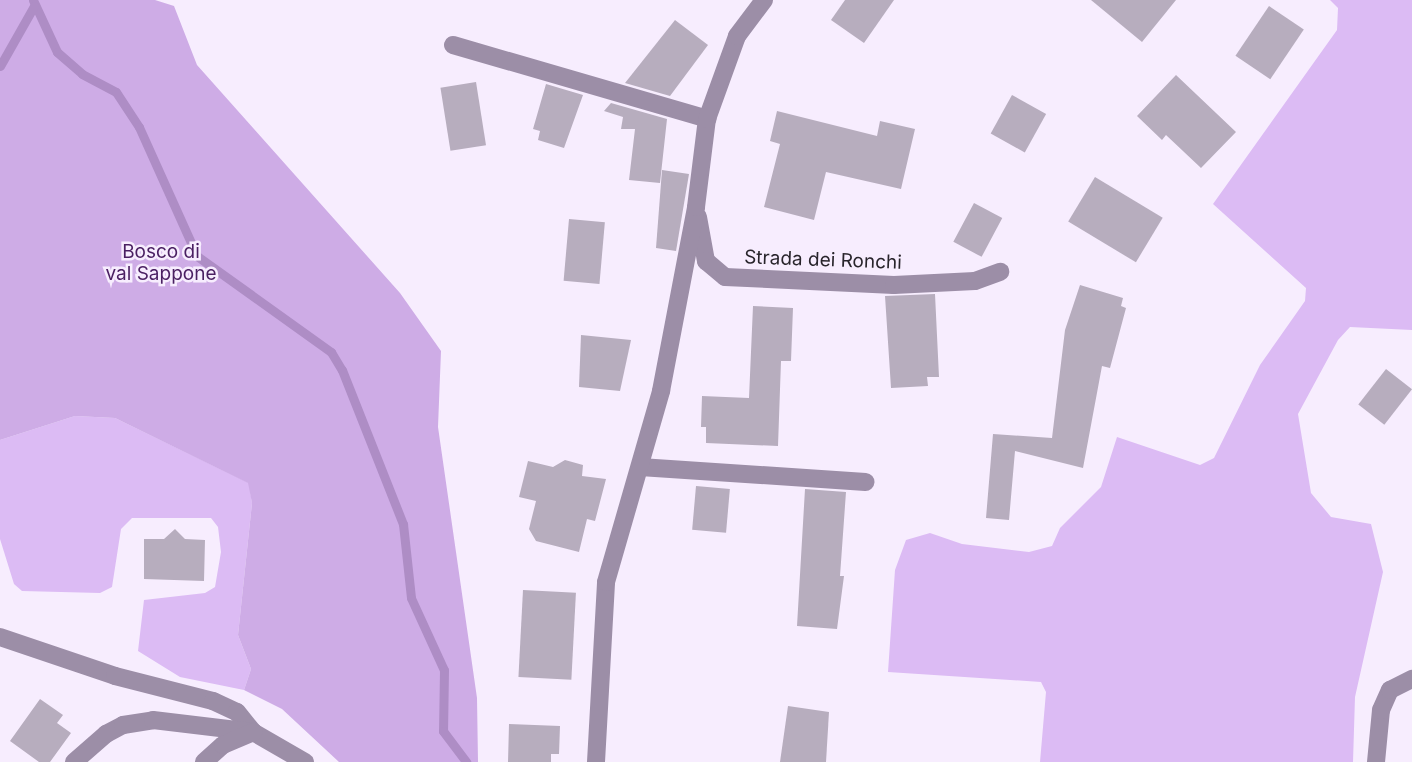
<!DOCTYPE html>
<style>
body{margin:0}
#map{position:relative;width:1412px;height:762px;overflow:hidden;background:#f7edfe;font-family:Inter,sans-serif}
div>[style]{position:absolute}
.green>*{inset:0;background:#dcbbf4}
.forest>*{inset:0;background:#ceace6}
.stream>*{height:9px;margin:-4.5px;padding:0 4.5px;transform-origin:4.5px;border-radius:4.5px;background:#ae8dc5}
.building>*{inset:0;background:#b7adbe;transform-origin:0 0}
.street>*{height:18px;margin:-9px;padding:0 9px;transform-origin:9px;border-radius:9px;background:#9c8ea7}
span{translate:-50% -50%;white-space:nowrap;text-align:center;line-height:1.15;-webkit-text-stroke:5px #f7edfe;paint-order:stroke}
.park-label{font-size:19px;color:#4a1f62}
.street-label{font-size:19px;color:#28242b}
</style>
<div id="map">
<div class="green">
<i style="clip-path:polygon(1330px 0,1412px 0,1412px 330px,1350px 327px,1338px 340px,1298px 414px,1311px 493px,1331px 517px,1371px 524px,1383px 572px,1355px 697px,1353px 762px,1040px 762px,1046px 692px,1041px 682px,888px 672px,895px 570px,906px 540px,930px 533px,962px 544px,1029px 552px,1052px 546px,1060px 528px,1101px 487px,1117px 437px,1200px 465px,1214px 458px,1260px 365px,1305px 301px,1306px 288px,1213px 204px,1337px 30px,1338px 8px)"></i>
<i style="clip-path:polygon(75px 416px,115px 418px,249px 483px,252px 503px,238px 635px,251px 669px,244px 690px,180px 677px,138px 651px,144px 600px,205px 593px,215px 587px,221px 552px,218px 527px,211px 518px,132px 518px,121px 529px,112px 587px,100px 593px,22px 591px,14px 584px,0 539px,0 440px)"></i>
</div>
<div class="forest">
<i style="clip-path:polygon(0 0,155px 0,174px 6px,197px 65px,400px 293px,441px 351px,438px 427px,477px 698px,478px 762px,339px 762px,282px 709px,244px 690px,251px 669px,238px 635px,252px 503px,248px 483px,115px 418px,75px 416px,0 440px)"></i>
</div>
<div class="stream">
<i style="left:33px;top:0;width:57px;rotate:65.2deg"></i>
<i style="left:57px;top:52px;width:33px;rotate:41deg"></i>
<i style="left:82px;top:74px;width:38px;rotate:28deg"></i>
<i style="left:116px;top:92px;width:42px;rotate:56.7deg"></i>
<i style="left:139px;top:127px;width:141px;rotate:65.8deg"></i>
<i style="left:197px;top:256px;width:165px;rotate:35.6deg"></i>
<i style="left:331px;top:352px;width:21px;rotate:59deg"></i>
<i style="left:342px;top:370px;width:166px;rotate:68.4deg"></i>
<i style="left:403px;top:524px;width:74px;rotate:83.8deg"></i>
<i style="left:411px;top:598px;width:79px;rotate:65.4deg"></i>
<i style="left:444px;top:670px;width:61px;rotate:90.9deg"></i>
<i style="left:443px;top:731px;width:39px;rotate:53deg"></i>
<i style="left:0;top:66px;width:69px;rotate:-60.5deg"></i>
</div>
<div class="building">
<i style="clip-path:polygon(845px 0,894px 0,864px 43px,831px 20px)"></i>
<i style="clip-path:polygon(1091px 0,1176px 0,1142px 42px)"></i>
<i style="left:1269px;top:6px;width:42px;height:60px;rotate:34deg"></i>
<i style="clip-path:polygon(675px 20px,708px 45px,670px 96px,625px 83px)"></i>
<i style="clip-path:polygon(1176px 75px,1236px 132px,1201px 168px,1166px 135px,1162px 140px,1137px 116px)"></i>
<i style="left:476px;top:82px;width:64px;height:36px;rotate:81deg"></i>
<i style="clip-path:polygon(546px 84px,583px 95px,564px 148px,538px 140px,540px 131px,533px 129px)"></i>
<i style="left:1012px;top:95px;width:39px;height:44px;rotate:29deg"></i>
<i style="clip-path:polygon(611px 103px,667px 119px,660px 183px,629px 180px,635px 129px,621px 129px,623px 117px,604px 111px)"></i>
<i style="clip-path:polygon(777px 111px,877px 136px,880px 121px,915px 129px,901px 189px,826px 172px,814px 220px,764px 207px,780px 144px,770px 141px)"></i>
<i style="clip-path:polygon(662px 170px,689px 174px,676px 251px,656px 248px)"></i>
<i style="left:1095px;top:177px;width:79px;height:52px;rotate:31deg"></i>
<i style="left:974px;top:203px;width:32px;height:44px;rotate:28deg"></i>
<i style="left:569px;top:219px;width:36px;height:62px;rotate:5deg"></i>
<i style="clip-path:polygon(1080px 285px,1123px 298px,1121px 306px,1126px 308px,1110px 368px,1102px 366px,1083px 468px,1015px 451px,1009px 520px,986px 518px,993px 434px,1052px 438px,1065px 330px)"></i>
<i style="clip-path:polygon(935px 294px,939px 377px,927px 377px,928px 386px,891px 388px,885px 296px)"></i>
<i style="clip-path:polygon(753px 306px,793px 308px,791px 361px,781px 361px,778px 446px,706px 443px,706px 427px,701px 427px,702px 396px,749px 398px)"></i>
<i style="clip-path:polygon(581px 335px,631px 340px,620px 391px,579px 387px)"></i>
<i style="left:1386px;top:369px;width:33px;height:45px;rotate:38deg"></i>
<i style="clip-path:polygon(565px 460px,583px 465px,582px 476px,606px 479px,595px 521px,587px 519px,579px 552px,536px 541px,529px 529px,536px 501px,519px 497px,528px 461px,553px 467px)"></i>
<i style="left:696px;top:486px;width:34px;height:44px;rotate:5deg"></i>
<i style="clip-path:polygon(805px 489px,846px 492px,840px 576px,844px 576px,837px 629px,797px 626px)"></i>
<i style="clip-path:polygon(175px 529px,185px 539px,205px 540px,204px 581px,144px 579px,144px 539px,164px 539px)"></i>
<i style="left:523px;top:590px;width:53px;height:87px;rotate:3deg"></i>
<i style="clip-path:polygon(40px 699px,63px 715px,57px 723px,71px 733px,50px 762px,39px 762px,10px 741px)"></i>
<i style="clip-path:polygon(788px 706px,829px 712px,826px 762px,780px 762px)"></i>
<i style="clip-path:polygon(509px 724px,560px 726px,559px 754px,551px 754px,551px 762px,508px 762px)"></i>
</div>
<div class="street">
<i style="left:453px;top:45px;width:265px;rotate:16.2deg"></i>
<i style="left:698px;top:217px;width:45px;rotate:79.7deg"></i>
<i style="left:706px;top:261px;width:25px;rotate:40deg"></i>
<i style="left:725px;top:277px;width:169px;rotate:2.7deg"></i>
<i style="left:894px;top:285px;width:81px;rotate:-2.8deg"></i>
<i style="left:975px;top:281px;width:27px;rotate:-20deg"></i>
<i style="left:640px;top:467px;width:226px;rotate:3.8deg"></i>
<i style="left:0;top:637px;width:121px;rotate:18.7deg"></i>
<i style="left:115px;top:676px;width:101px;rotate:14.3deg"></i>
<i style="left:213px;top:701px;width:26px;rotate:25deg"></i>
<i style="left:237px;top:712px;width:26px;rotate:51deg"></i>
<i style="left:74px;top:762px;width:43px;rotate:-41.2deg"></i>
<i style="left:106px;top:734px;width:19px;rotate:-28deg"></i>
<i style="left:123px;top:725px;width:30px;rotate:-9deg"></i>
<i style="left:153px;top:720px;width:101px;rotate:6.8deg"></i>
<i style="left:253px;top:732px;width:60px;rotate:30deg"></i>
<i style="left:204px;top:762px;width:25px;rotate:-42deg"></i>
<i style="left:223px;top:745px;width:33px;rotate:-23deg"></i>
<i style="left:596px;top:762px;width:180px;rotate:-86.8deg"></i>
<i style="left:606px;top:582px;width:199px;rotate:-73.9deg"></i>
<i style="left:661px;top:391px;width:187px;rotate:-79.2deg"></i>
<i style="left:696px;top:207px;width:89px;rotate:-82.9deg"></i>
<i style="left:707px;top:119px;width:88px;rotate:-70.1deg"></i>
<i style="left:737px;top:36px;width:45px;rotate:-53.1deg"></i>
<i style="left:1376px;top:762px;width:52px;rotate:-84.5deg"></i>
<i style="left:1381px;top:710px;width:22px;rotate:-66deg"></i>
<i style="left:1390px;top:690px;width:25px;rotate:-27deg"></i>
</div>
<div class="park-label">
<span style="left:161px;top:263px">Bosco di<br>val Sappone</span>
</div>
<div class="street-label">
<span style="left:823px;top:260px;rotate:2deg">Strada dei Ronchi</span>
</div>
</div>
